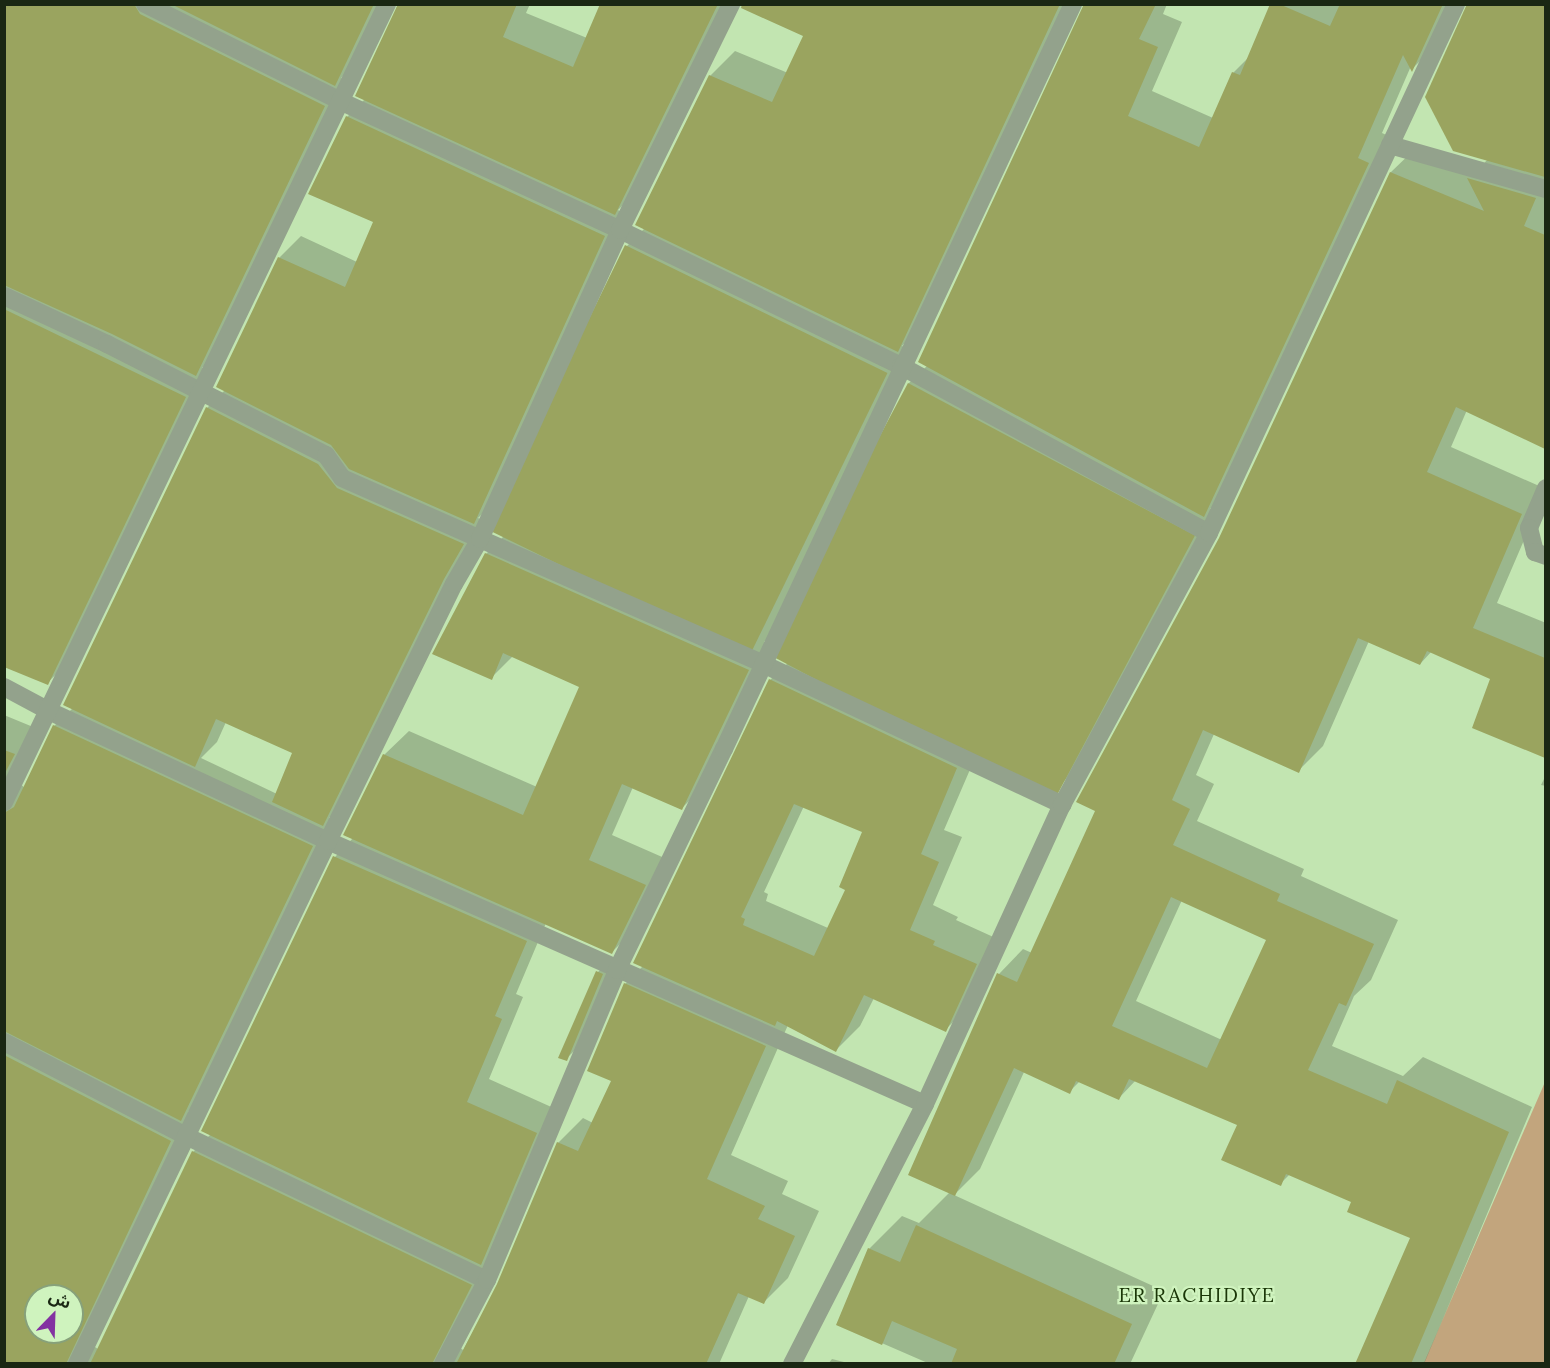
<!DOCTYPE html>
<meta charset="utf-8">
<style>
body{margin:0}
#map{position:relative;width:1550px;height:1368px;overflow:hidden;background:#c2e5b1;font-family:Lora,"Noto Sans Arabic",serif}
div>[style]{position:absolute}
.green>*{inset:0;background:#c2a57d}
.shadow>*{inset:0;background:#0003}
.building>*{inset:0;background:#9aa45f;transform-origin:0 0}
.minor>*{height:18px;margin:-9px;padding:0 9px;transform-origin:9px;border-radius:9px;background:#93a28c}
span{translate:-50% -50%;white-space:nowrap;text-align:center;line-height:1.15;-webkit-text-stroke:4.5px #cff3be;paint-order:stroke}
.quarter-label{font-size:20px;color:#1a3607;letter-spacing:1.5px}
.frame{position:absolute;inset:0;border:6px solid #1a2713;pointer-events:none}
.north{position:absolute;left:24px;top:1284px;width:60px;height:60px;box-sizing:border-box;background:#cff3be;border:2px solid #87a17a;border-radius:50%;rotate:23deg;font-size:16px;font-weight:700;line-height:24px;text-align:center;color:#1a2713}
.north::after{content:'';display:block;margin:auto;width:21px;height:27px;background:#8332a1;clip-path:polygon(50% 0,100% 100%,50% 72%,0 100%)}
</style>
<div id="map">
<div class="green">
<i style="clip-path:polygon(1545px 1082px,1545px 1363px,1424px 1363px)"></i>
</div>
<div class="shadow">
<i style="clip-path:polygon(4px 4px,386px 4px,360px 60px,341px 78px,349px 81px,220px 350px,202px 368px,210px 372px,72px 659px,47px 683px,4px 665px)"></i>
<i style="clip-path:polygon(evenodd,398px 4px,530px 4px,526px 13px,587px 38px,601px 4px,730px 4px,639px 189px,618px 210px,625px 214px,495px 501px,478px 518px,485px 521px,345px 802px,329px 818px,337px 821px,206px 1094px,188px 1112px,195px 1116px,92px 1345px,98px 1349px,193px 1152px,211px 1134px,203px 1130px,335px 857px,353px 838px,384px 755px,409px 731px,537px 787px,581px 686px,513px 656px,491px 678px,486px 554px,504px 536px,627px 246px,645px 228px,710px 76px,735px 51px,788px 73px,805px 36px,743px 4px,1072px 4px,922px 325px,902px 346px,910px 349px,780px 625px,764px 642px,772px 646px,706px 784px,681px 809px,633px 787px,612px 835px,669px 860px,636px 928px,612px 952px,546px 923px,516px 994px,523px 997px,489px 1079px,558px 1110px,457px 1345px,463px 1350px,498px 1286px,558px 1143px,583px 1118px,593px 1123px,613px 1080px,625px 984px,643px 966px,770px 680px,789px 662px,781px 658px,909px 383px,927px 366px,1085px 4px,1167px 4px,1163px 14px,1182px 22px,1152px 91px,1213px 118px,1233px 73px,1249px 57px,1271px 4px,1455px 4px,1436px 45px,1412px 69px,1411px 66px,1382px 133px,1393px 138px,1228px 491px,1210px 509px,1217px 513px,1081px 764px,1057px 788px,978px 751px,944px 830px,962px 837px,933px 905px,958px 917px,956px 920px,1000px 940px,969px 1006px,945px 1030px,874px 998px,860px 1026px,836px 1050px,788px 1025px,731px 1155px,788px 1181px,782px 1194px,819px 1211px,788px 1278px,763px 1303px,749px 1296px,719px 1364px,4px 1364px,4px 715px,38px 729px,19px 783px,25px 788px,54px 726px,73px 708px,207px 408px,225px 390px,279px 258px,301px 236px,357px 262px,375px 222px,347px 117px,365px 99px,398px 4px,226px 722px,294px 752px,277px 794px,201px 758px,217px 742px,226px 722px,398px 4px,804px 806px,864px 832px,847px 889px,828px 928px,766px 901px,768px 894px,764px 892px,804px 806px,398px 4px,36px 1296px,72px 1296px,72px 1332px,36px 1332px,36px 1296px)"></i>
<i style="clip-path:polygon(evenodd,1467px 4px,1546px 4px,1546px 447px,1467px 410px,1451px 447px,1546px 489px,1497px 603px,1546px 623px,1546px 757px,1473px 727px,1492px 678px,1432px 651px,1420px 664px,1369px 641px,1323px 746px,1298px 771px,1214px 734px,1196px 775px,1214px 784px,1197px 821px,1304px 869px,1301px 876px,1398px 920px,1371px 980px,1354px 996px,1332px 1046px,1403px 1076px,1423px 1057px,1532px 1107px,1424px 1364px,1356px 1364px,1412px 1238px,1353px 1201px,1290px 1174px,1280px 1184px,1239px 1124px,1136px 1080px,1119px 1098px,1080px 1081px,1069px 1092px,1024px 1072px,980px 1169px,954px 1195px,1164px 1291px,1130px 1364px,930px 1364px,838px 1324px,869px 1249px,902px 1216px,919px 1223px,950px 1192px,999px 974px,1023px 949px,1032px 953px,1221px 538px,1391px 172px,1416px 148px,1475px 173px,1488px 159px,1467px 4px,1182px 900px,1268px 939px,1222px 1040px,1136px 1001px,1182px 900px)"></i>
<i style="clip-path:polygon(1546px 775px,1546px 786px,1541px 785px)"></i>
<i style="clip-path:polygon(609px 961px,613px 963px,577px 1048px,566px 1059px,598px 972px)"></i>
<i style="clip-path:polygon(832px 1359px,852px 1364px,828px 1364px)"></i>
</div>
<div class="building">
<i style="clip-path:polygon(4px 4px,134px 4px,140px 14px,325px 106px,196px 376px,112px 334px,4px 285px)"></i>
<i style="clip-path:polygon(171px 4px,374px 4px,335px 86px)"></i>
<i style="clip-path:polygon(398px 4px,517px 4px,503px 37px,573px 67px,600px 4px,718px 4px,615px 215px,355px 96px)"></i>
<i style="clip-path:polygon(742px 4px,1060px 4px,898px 352px,635px 225px,709px 75px,772px 102px,803px 36px,741px 8px)"></i>
<i style="clip-path:polygon(1084px 4px,1156px 4px,1139px 39px,1158px 47px,1128px 116px,1199px 147px,1232px 72px,1240px 75px,1270px 4px,1279px 4px,1330px 26px,1340px 4px,1443px 4px,1412px 72px,1403px 55px,1358px 158px,1369px 163px,1204px 517px,918px 362px)"></i>
<i style="clip-path:polygon(1467px 4px,1545px 4px,1545px 177px,1453px 151px,1425px 97px)"></i>
<i style="clip-path:polygon(346px 116px,605px 236px,474px 524px,349px 469px,331px 445px,216px 387px,278px 257px,345px 287px,373px 222px,308px 194px)"></i>
<i style="clip-path:polygon(evenodd,1390px 172px,1484px 211px,1467px 178px,1536px 198px,1524px 226px,1545px 235px,1545px 449px,1456px 407px,1427px 472px,1522px 514px,1473px 628px,1545px 658px,1545px 758px,1472px 728px,1490px 679px,1427px 651px,1420px 665px,1358px 638px,1299px 773px,1203px 730px,1172px 800px,1190px 809px,1173px 845px,1280px 894px,1277px 901px,1374px 944px,1346px 1006px,1339px 1003px,1308px 1070px,1387px 1104px,1397px 1080px,1509px 1132px,1411px 1364px,1355px 1364px,1410px 1238px,1347px 1212px,1351px 1202px,1286px 1174px,1281px 1186px,1221px 1160px,1237px 1125px,1129px 1079px,1119px 1100px,1076px 1081px,1070px 1094px,1014px 1068px,955px 1196px,908px 1175px,997px 973px,1017px 982px,1095px 811px,1076px 802px,1219px 538px,1390px 172px,1171px 897px,1266px 940px,1207px 1068px,1112px 1026px,1171px 897px)"></i>
<i style="left:625px;top:245px;width:292px;height:316px;rotate:26deg"></i>
<i style="clip-path:polygon(4px 309px,186px 397px,48px 685px,4px 667px)"></i>
<i style="left:908px;top:383px;width:325px;height:305px;rotate:28deg"></i>
<i style="clip-path:polygon(206px 407px,318px 464px,337px 488px,464px 544px,444px 579px,323px 826px,272px 802px,292px 753px,216px 719px,195px 767px,63px 705px)"></i>
<i style="clip-path:polygon(485px 553px,749px 670px,682px 810px,622px 784px,589px 860px,646px 885px,612px 954px,343px 835px,383px 754px,523px 815px,579px 687px,503px 653px,492px 680px,432px 654px)"></i>
<i style="clip-path:polygon(evenodd,769px 679px,957px 768px,921px 854px,939px 862px,910px 930px,935px 941px,933px 945px,977px 964px,946px 1032px,864px 995px,836px 1052px,777px 1021px,775px 1026px,633px 963px,769px 679px,794px 804px,862px 832px,839px 887px,845px 890px,814px 956px,743px 925px,745px 919px,741px 917px,794px 804px)"></i>
<i style="clip-path:polygon(53px 725px,313px 846px,181px 1121px,4px 1031px,4px 813px,14px 807px)"></i>
<i style="clip-path:polygon(4px 750px,15px 754px,4px 775px)"></i>
<i style="clip-path:polygon(333px 856px,527px 941px,495px 1016px,502px 1019px,467px 1102px,537px 1133px,481px 1265px,201px 1131px)"></i>
<i style="clip-path:polygon(596px 971px,603px 974px,567px 1061px,558px 1058px)"></i>
<i style="clip-path:polygon(624px 983px,766px 1046px,707px 1179px,765px 1206px,758px 1219px,795px 1236px,764px 1304px,738px 1293px,706px 1364px,456px 1364px,497px 1284px,557px 1142px,578px 1151px,611px 1081px,587px 1071px)"></i>
<i style="clip-path:polygon(evenodd,4px 1055px,171px 1141px,66px 1364px,4px 1364px,4px 1055px,36px 1296px,72px 1296px,72px 1332px,36px 1332px,36px 1296px)"></i>
<i style="clip-path:polygon(192px 1151px,472px 1285px,432px 1364px,90px 1364px)"></i>
<i style="clip-path:polygon(916px 1225px,1132px 1324px,1114px 1364px,951px 1364px,957px 1349px,892px 1321px,882px 1345px,836px 1325px,868px 1248px,900px 1262px)"></i>
</div>
<div class="minor">
<i style="left:145px;top:4px;width:218px;rotate:26.4deg"></i>
<i style="left:340px;top:101px;width:308px;rotate:24.7deg"></i>
<i style="left:620px;top:230px;width:312px;rotate:25.8deg"></i>
<i style="left:901px;top:366px;width:350px;rotate:28.5deg"></i>
<i style="left:1390px;top:145px;width:162px;rotate:15.8deg"></i>
<i style="left:4px;top:296px;width:114px;rotate:25deg"></i>
<i style="left:107px;top:344px;width:246px;rotate:26.9deg"></i>
<i style="left:326px;top:455px;width:28px;rotate:55deg"></i>
<i style="left:342px;top:478px;width:460px;rotate:23.8deg"></i>
<i style="left:763px;top:664px;width:331px;rotate:25.2deg"></i>
<i style="left:1546px;top:488px;width:43px;rotate:113deg"></i>
<i style="left:1529px;top:528px;width:25px;rotate:76deg"></i>
<i style="left:1535px;top:552px;width:12px;rotate:20deg"></i>
<i style="left:4px;top:687px;width:51px;rotate:28.1deg"></i>
<i style="left:49px;top:711px;width:308px;rotate:25deg"></i>
<i style="left:328px;top:841px;width:652px;rotate:23.78deg"></i>
<i style="left:4px;top:802px;width:885px;rotate:-64.36deg"></i>
<i style="left:4px;top:1042px;width:207px;rotate:27.3deg"></i>
<i style="left:188px;top:1137px;width:331px;rotate:25.6deg"></i>
<i style="left:77px;top:1364px;width:580px;rotate:-64.36deg"></i>
<i style="left:328px;top:841px;width:286px;rotate:-63.9deg"></i>
<i style="left:454px;top:584px;width:52px;rotate:-60deg"></i>
<i style="left:480px;top:539px;width:339px;rotate:-65.6deg"></i>
<i style="left:620px;top:230px;width:252px;rotate:-63.8deg"></i>
<i style="left:443px;top:1364px;width:95px;rotate:-62.4deg"></i>
<i style="left:487px;top:1280px;width:336px;rotate:-67.2deg"></i>
<i style="left:617px;top:970px;width:246px;rotate:-64.2deg"></i>
<i style="left:724px;top:749px;width:823px;rotate:-64.9deg"></i>
<i style="left:792px;top:1364px;width:292px;rotate:-62.9deg"></i>
<i style="left:925px;top:1104px;width:329px;rotate:-65.4deg"></i>
<i style="left:1062px;top:805px;width:309px;rotate:-61.6deg"></i>
<i style="left:1209px;top:533px;width:584px;rotate:-64.97deg"></i>
</div>
<div class="quarter-label">
<span style="left:1197px;top:1294px">ER RACHIDIYE</span>
</div>
<div class="frame"></div>
<div class="north">ش</div>
</div>
